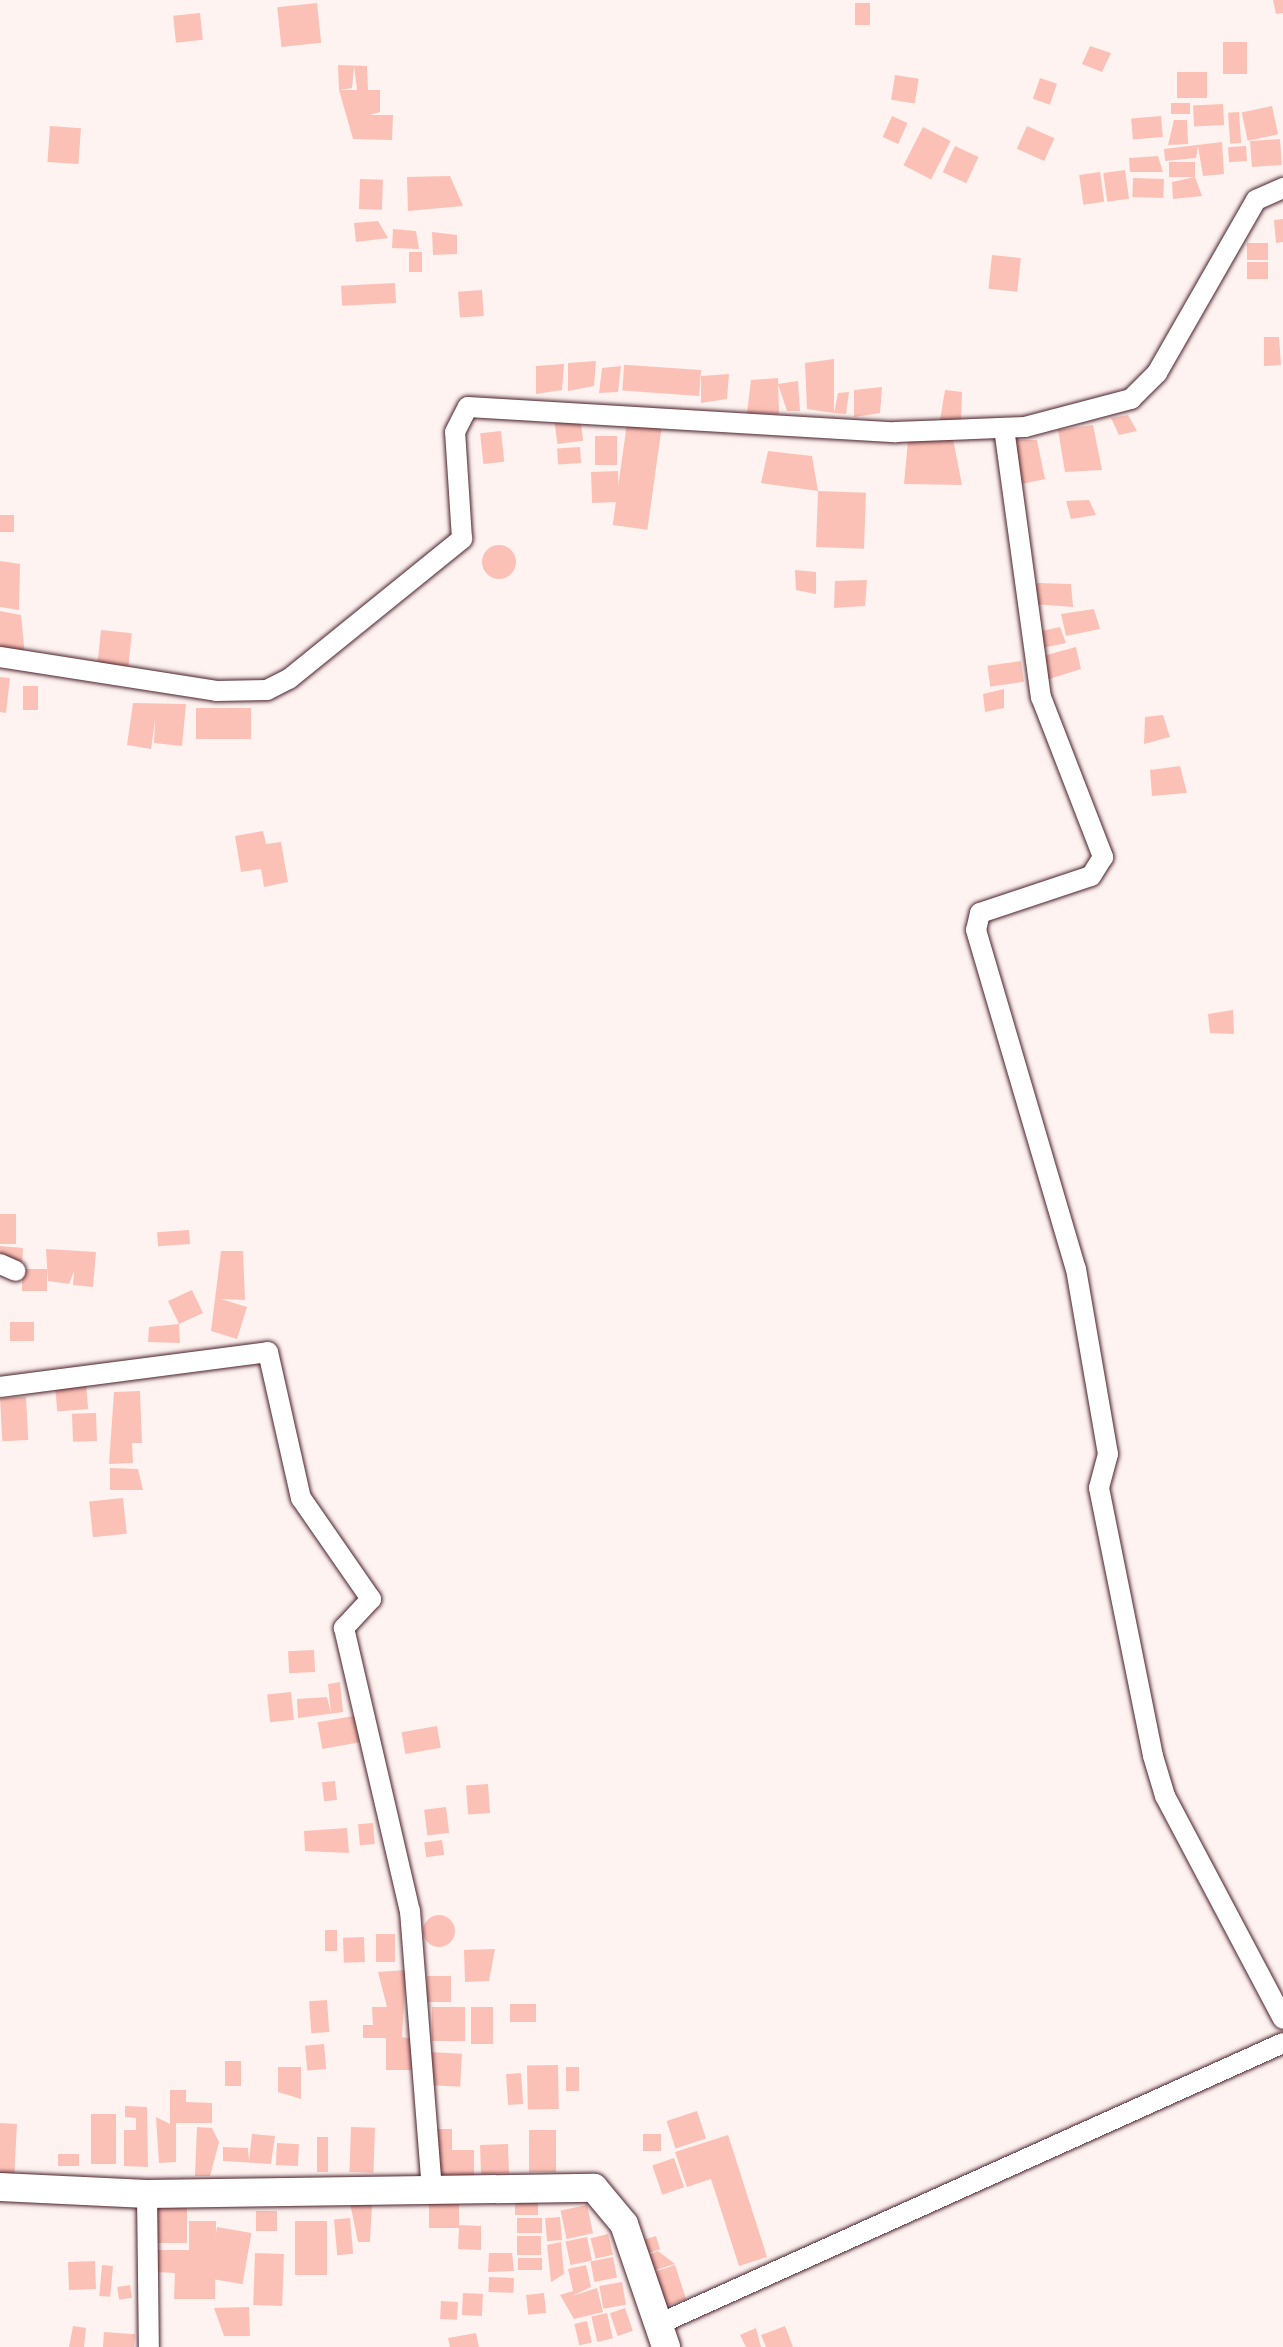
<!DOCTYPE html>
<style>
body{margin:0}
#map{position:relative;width:1283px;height:2347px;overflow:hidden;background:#fef3f0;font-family:"Playpen Sans",sans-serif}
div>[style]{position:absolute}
.building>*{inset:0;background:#fcc1b6;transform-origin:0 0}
.round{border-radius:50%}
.roads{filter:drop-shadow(0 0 2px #4a1f2b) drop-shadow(0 0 2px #4a1f2b)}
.street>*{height:20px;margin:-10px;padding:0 10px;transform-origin:10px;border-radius:10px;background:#fff}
.secondary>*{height:28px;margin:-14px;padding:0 14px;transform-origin:14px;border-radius:14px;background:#fff}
span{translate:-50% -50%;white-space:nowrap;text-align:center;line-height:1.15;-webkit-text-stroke:8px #fff;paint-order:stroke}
</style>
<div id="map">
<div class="building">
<i style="clip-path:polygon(1273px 0,1283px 0,1283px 13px,1276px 14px)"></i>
<i style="left:317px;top:3px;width:40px;height:40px;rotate:84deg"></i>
<i style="left:855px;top:3px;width:15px;height:22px"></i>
<i style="left:200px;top:13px;width:27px;height:27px;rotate:84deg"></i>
<i style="left:1223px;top:42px;width:24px;height:32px"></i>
<i style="clip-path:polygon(1090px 46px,1111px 53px,1102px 72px,1082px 64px)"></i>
<i style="clip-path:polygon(338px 65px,367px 66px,368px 90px,380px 90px,380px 112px,370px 115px,393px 115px,392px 140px,353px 139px,339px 90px,357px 90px,354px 66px,352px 88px,339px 90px)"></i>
<i style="left:1207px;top:72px;width:26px;height:30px;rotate:90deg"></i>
<i style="left:895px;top:75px;width:24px;height:25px;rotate:9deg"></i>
<i style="left:1040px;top:78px;width:18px;height:22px;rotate:19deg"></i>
<i style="left:1171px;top:103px;width:19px;height:11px"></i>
<i style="left:1223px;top:104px;width:21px;height:30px;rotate:87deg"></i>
<i style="left:1272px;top:106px;width:29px;height:31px;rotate:78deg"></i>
<i style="left:1239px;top:112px;width:31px;height:11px;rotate:86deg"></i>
<i style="left:892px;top:116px;width:17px;height:23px;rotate:24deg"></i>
<i style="left:1161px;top:116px;width:21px;height:30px;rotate:85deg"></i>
<i style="clip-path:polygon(1174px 120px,1187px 120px,1188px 144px,1168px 145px)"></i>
<i style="left:50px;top:126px;width:31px;height:36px;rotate:4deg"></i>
<i style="left:1027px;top:126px;width:30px;height:25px;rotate:24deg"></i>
<i style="left:923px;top:127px;width:31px;height:43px;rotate:27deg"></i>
<i style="left:1280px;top:139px;width:26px;height:30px;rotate:86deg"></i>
<i style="clip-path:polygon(1222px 142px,1224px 174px,1203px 176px,1198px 146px,1196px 158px,1165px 161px,1164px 149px)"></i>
<i style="left:955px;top:146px;width:26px;height:29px;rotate:25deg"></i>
<i style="left:1246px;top:146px;width:15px;height:18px;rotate:86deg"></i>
<i style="clip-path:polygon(1158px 156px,1163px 172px,1130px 172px,1129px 158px)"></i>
<i style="left:1195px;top:162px;width:15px;height:26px;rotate:90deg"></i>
<i style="left:1125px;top:170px;width:29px;height:22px;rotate:82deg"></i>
<i style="left:1100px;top:172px;width:30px;height:21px;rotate:82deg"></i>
<i style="clip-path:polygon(450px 176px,463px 206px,408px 211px,407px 177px)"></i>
<i style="clip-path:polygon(1195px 177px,1202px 196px,1173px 199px,1172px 182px)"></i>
<i style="left:1133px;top:178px;width:31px;height:19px;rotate:2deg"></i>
<i style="left:360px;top:179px;width:23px;height:30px;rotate:2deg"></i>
<i style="clip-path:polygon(1283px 219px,1283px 242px,1276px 243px,1274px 220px)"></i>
<i style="clip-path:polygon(378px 221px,388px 238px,356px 242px,354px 223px)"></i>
<i style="clip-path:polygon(393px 229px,416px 231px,419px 249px,392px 248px)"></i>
<i style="clip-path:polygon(432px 232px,457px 235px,457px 254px,433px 255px)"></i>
<i style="left:1268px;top:243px;width:17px;height:21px;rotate:90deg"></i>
<i style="left:409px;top:252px;width:13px;height:20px"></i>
<i style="left:992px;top:255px;width:29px;height:34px;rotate:6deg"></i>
<i style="left:1268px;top:262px;width:17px;height:21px;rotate:90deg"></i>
<i style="left:395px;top:283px;width:20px;height:54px;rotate:87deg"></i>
<i style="left:482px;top:290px;width:26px;height:24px;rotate:86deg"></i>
<i style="clip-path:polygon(1264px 337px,1279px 337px,1281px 365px,1264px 366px)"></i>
<i style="clip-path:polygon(834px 359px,834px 413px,838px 393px,849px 392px,846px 414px,834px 413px,807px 409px,805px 363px)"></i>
<i style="clip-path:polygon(596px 361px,594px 386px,568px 391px,568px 363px)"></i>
<i style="clip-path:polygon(564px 364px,562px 390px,536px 394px,536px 366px)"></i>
<i style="clip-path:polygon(621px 366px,618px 392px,599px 393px,602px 368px)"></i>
<i style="left:701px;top:370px;width:26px;height:77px;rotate:94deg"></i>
<i style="clip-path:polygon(729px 374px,727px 399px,701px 403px,701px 376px)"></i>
<i style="clip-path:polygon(778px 378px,779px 414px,747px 413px,751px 380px)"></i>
<i style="clip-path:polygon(798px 381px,800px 411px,787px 411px,778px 384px)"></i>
<i style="clip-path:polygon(882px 387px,880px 413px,854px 417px,854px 390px)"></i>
<i style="clip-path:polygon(945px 390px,962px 392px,961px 421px,940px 420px)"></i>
<i style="left:580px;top:415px;width:26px;height:26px;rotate:83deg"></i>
<i style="clip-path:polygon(1128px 415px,1137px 431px,1119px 435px,1111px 418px)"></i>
<i style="left:627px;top:423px;width:35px;height:103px;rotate:8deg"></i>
<i style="clip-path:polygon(1093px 425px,1102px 470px,1065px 472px,1058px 430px)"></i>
<i style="left:501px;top:431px;width:31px;height:21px;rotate:84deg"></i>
<i style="left:595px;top:436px;width:22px;height:29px"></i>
<i style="clip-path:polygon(953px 439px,962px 485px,904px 484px,908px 440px)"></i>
<i style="clip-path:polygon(1017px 440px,1037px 440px,1045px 479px,1017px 485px)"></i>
<i style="left:580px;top:447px;width:16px;height:23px;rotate:86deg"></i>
<i style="clip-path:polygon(768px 451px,812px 456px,818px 491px,761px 483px)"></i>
<i style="left:618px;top:471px;width:31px;height:27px;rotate:88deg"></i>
<i style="left:818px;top:491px;width:48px;height:56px;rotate:2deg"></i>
<i style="clip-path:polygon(1089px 500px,1096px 515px,1071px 519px,1066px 501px)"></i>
<i style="left:0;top:515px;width:14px;height:17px"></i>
<i class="round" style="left:482px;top:545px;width:34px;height:34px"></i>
<i style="clip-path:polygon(0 561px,20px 564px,19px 610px,0 607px)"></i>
<i style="clip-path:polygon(795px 570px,816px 572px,816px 594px,796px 590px)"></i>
<i style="clip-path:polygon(867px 580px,865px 606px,834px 608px,835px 581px)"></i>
<i style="clip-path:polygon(1037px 583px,1071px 584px,1073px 607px,1034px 604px)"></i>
<i style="clip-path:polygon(1094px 609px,1100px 629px,1066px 636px,1061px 614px)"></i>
<i style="clip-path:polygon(0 611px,21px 615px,25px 656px,0 652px)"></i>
<i style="clip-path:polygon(1060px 627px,1066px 643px,1042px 648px,1037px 632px)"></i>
<i style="left:101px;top:630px;width:31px;height:33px;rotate:6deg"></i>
<i style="clip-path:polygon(1076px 647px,1081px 669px,1046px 680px,1043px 656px)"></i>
<i style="left:1021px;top:661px;width:21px;height:34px;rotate:82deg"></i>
<i style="clip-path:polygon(0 677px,10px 678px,6px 713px,0 712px)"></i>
<i style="left:23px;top:686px;width:15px;height:24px"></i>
<i style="clip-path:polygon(1004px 689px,1004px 708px,985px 712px,983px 694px)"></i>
<i style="clip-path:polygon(133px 703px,186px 704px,182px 746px,154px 743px,155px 720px,151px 749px,127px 745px)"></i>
<i style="left:196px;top:708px;width:55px;height:31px"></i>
<i style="clip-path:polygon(1163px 715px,1170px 737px,1144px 744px,1145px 717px)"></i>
<i style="clip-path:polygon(1180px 766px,1187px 793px,1152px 796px,1150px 770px)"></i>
<i style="clip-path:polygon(263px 831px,266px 844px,281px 842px,288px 882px,264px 887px,261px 869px,241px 872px,235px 836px)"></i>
<i style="clip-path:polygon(1233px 1010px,1234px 1034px,1210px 1033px,1208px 1014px)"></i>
<i style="left:0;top:1214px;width:16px;height:30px"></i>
<i style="left:189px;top:1230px;width:14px;height:32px;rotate:86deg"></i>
<i style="clip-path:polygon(0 1246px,23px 1248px,22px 1266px,0 1262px)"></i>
<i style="clip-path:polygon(46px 1249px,96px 1252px,93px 1287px,73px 1285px,74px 1271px,69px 1284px,48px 1281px)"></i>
<i style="clip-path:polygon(221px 1251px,243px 1251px,245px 1300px,221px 1299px,247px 1307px,237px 1339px,211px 1331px)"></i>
<i style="left:22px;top:1269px;width:25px;height:22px"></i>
<i style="clip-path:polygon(192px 1290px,203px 1313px,179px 1324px,180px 1343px,148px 1342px,149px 1327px,179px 1324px,168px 1301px)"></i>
<i style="left:10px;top:1322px;width:24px;height:19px"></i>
<i style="left:86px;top:1384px;width:25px;height:31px;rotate:85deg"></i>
<i style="clip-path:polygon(140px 1391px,142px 1443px,132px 1443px,133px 1463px,109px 1464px,114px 1392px)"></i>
<i style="left:26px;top:1397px;width:43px;height:26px;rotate:87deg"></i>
<i style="left:96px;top:1413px;width:28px;height:24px;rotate:88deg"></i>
<i style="clip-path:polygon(110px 1468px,138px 1469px,143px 1490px,110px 1490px)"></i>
<i style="left:123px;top:1498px;width:36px;height:34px;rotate:84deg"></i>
<i style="left:314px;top:1650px;width:22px;height:26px;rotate:87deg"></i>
<i style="clip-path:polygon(340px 1682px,343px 1712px,298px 1718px,297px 1699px,327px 1697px,331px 1713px,328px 1684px)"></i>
<i style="left:291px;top:1692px;width:28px;height:24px;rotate:84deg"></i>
<i style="left:359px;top:1715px;width:27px;height:42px;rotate:80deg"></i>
<i style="left:437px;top:1726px;width:22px;height:36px;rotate:80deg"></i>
<i style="left:335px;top:1781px;width:19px;height:13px;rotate:84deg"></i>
<i style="left:488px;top:1784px;width:29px;height:22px;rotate:86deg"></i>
<i style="left:446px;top:1807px;width:26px;height:22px;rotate:83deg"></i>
<i style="left:373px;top:1823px;width:21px;height:15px;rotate:85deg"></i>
<i style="clip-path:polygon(347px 1828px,349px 1853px,305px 1851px,304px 1831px)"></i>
<i style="left:442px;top:1840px;width:15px;height:18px;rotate:82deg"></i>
<i class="round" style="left:423px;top:1915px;width:32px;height:32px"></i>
<i style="left:325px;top:1930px;width:12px;height:21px"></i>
<i style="left:376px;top:1934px;width:19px;height:28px"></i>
<i style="left:364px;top:1937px;width:25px;height:21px;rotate:88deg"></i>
<i style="clip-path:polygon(495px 1949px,489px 1981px,465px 1982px,464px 1950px)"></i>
<i style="clip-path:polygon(406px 1970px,402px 2037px,413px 2039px,413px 2070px,386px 2070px,386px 2038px,363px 2038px,363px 2025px,373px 2025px,372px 2007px,387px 2007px,378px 1972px)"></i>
<i style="left:427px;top:1976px;width:24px;height:26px"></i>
<i style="left:327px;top:2000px;width:32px;height:18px;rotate:86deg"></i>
<i style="left:510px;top:2004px;width:26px;height:18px"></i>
<i style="left:432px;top:2007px;width:33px;height:34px"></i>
<i style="left:471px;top:2007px;width:22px;height:37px"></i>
<i style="left:324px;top:2044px;width:25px;height:19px;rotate:85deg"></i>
<i style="left:429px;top:2052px;width:33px;height:33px;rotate:3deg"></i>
<i style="left:225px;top:2061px;width:16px;height:25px"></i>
<i style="left:558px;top:2065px;width:44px;height:31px;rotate:89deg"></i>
<i style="clip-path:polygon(278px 2067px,301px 2067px,301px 2099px,278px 2092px)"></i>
<i style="left:566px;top:2067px;width:13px;height:24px"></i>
<i style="left:521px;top:2073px;width:31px;height:15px;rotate:86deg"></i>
<i style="clip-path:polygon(170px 2090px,186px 2090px,186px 2102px,212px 2103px,212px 2123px,176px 2123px,176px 2162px,159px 2163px,156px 2117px,170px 2124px)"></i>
<i style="clip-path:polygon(125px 2106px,147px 2107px,148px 2167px,124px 2166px,124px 2130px,136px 2130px,136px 2118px,125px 2117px)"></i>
<i style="left:697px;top:2111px;width:29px;height:32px;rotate:72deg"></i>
<i style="left:91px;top:2114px;width:25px;height:50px"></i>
<i style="left:0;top:2123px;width:17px;height:58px;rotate:3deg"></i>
<i style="clip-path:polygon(197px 2127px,212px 2128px,219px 2142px,210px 2176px,195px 2176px)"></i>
<i style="left:351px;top:2127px;width:24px;height:45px;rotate:2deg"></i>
<i style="clip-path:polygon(436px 2129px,452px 2129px,452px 2150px,474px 2150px,474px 2178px,435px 2177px)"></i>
<i style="left:529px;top:2130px;width:27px;height:42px"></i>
<i style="clip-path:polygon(252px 2134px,275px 2136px,271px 2164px,223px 2161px,223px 2147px,248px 2148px,249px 2161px)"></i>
<i style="left:643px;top:2134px;width:18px;height:17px"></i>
<i style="clip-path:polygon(728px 2135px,767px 2257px,739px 2266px,711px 2179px,687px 2187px,675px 2152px)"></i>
<i style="left:317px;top:2137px;width:11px;height:35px"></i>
<i style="left:277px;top:2143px;width:22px;height:22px;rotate:3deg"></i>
<i style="left:508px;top:2144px;width:29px;height:28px;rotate:88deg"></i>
<i style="left:58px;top:2154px;width:21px;height:12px"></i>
<i style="left:674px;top:2158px;width:31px;height:23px;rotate:71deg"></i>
<i style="left:515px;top:2200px;width:23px;height:15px"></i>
<i style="clip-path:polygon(350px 2203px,372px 2204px,370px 2242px,358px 2242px)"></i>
<i style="clip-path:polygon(429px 2203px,459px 2204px,459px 2225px,481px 2226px,481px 2250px,458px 2249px,459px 2228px,429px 2228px)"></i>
<i style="left:587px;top:2205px;width:29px;height:27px;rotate:78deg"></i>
<i style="left:155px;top:2208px;width:32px;height:35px"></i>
<i style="left:256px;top:2211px;width:21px;height:20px"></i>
<i style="left:560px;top:2217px;width:23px;height:15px;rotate:85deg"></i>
<i style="left:350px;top:2218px;width:36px;height:16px;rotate:85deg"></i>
<i style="left:542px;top:2218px;width:15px;height:25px;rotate:90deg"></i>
<i style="clip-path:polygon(189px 2221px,216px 2221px,215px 2299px,174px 2299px,175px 2273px,155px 2272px,155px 2250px,189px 2250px)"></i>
<i style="left:295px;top:2221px;width:32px;height:54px"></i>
<i style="left:217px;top:2227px;width:35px;height:52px;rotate:10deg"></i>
<i style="left:608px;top:2234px;width:21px;height:18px;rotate:76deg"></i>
<i style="left:517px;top:2236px;width:24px;height:19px"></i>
<i style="left:656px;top:2236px;width:14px;height:19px;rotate:73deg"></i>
<i style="left:587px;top:2237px;width:24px;height:22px;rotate:78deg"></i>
<i style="clip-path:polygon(561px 2242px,564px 2274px,551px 2282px,547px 2245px)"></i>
<i style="clip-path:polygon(658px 2251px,675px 2264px,649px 2272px,644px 2256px)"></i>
<i style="left:255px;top:2253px;width:29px;height:52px;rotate:2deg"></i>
<i style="clip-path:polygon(489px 2253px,512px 2253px,514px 2271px,488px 2272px)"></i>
<i style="left:613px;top:2257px;width:21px;height:23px;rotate:79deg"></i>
<i style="left:518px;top:2258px;width:24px;height:12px"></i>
<i style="left:95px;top:2261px;width:28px;height:27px;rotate:88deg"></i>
<i style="left:102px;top:2265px;width:11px;height:31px;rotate:5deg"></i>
<i style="clip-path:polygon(586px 2265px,591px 2287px,572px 2296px,597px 2288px,603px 2312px,574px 2319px,560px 2295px,573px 2291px,568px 2269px)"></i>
<i style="left:675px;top:2265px;width:36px;height:25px;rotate:72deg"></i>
<i style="left:489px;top:2277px;width:25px;height:15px;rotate:2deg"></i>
<i style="left:622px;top:2282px;width:23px;height:23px;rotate:80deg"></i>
<i style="left:130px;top:2285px;width:13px;height:13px;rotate:81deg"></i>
<i style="left:463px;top:2293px;width:20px;height:22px;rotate:3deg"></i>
<i style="left:544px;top:2293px;width:20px;height:18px;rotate:84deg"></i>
<i style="left:441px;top:2301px;width:17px;height:18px;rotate:3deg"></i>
<i style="clip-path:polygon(249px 2307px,250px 2336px,224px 2336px,214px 2308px)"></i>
<i style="left:625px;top:2308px;width:24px;height:16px;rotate:71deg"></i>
<i style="left:607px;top:2313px;width:26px;height:16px;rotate:77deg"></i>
<i style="left:587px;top:2321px;width:22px;height:13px;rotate:77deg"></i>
<i style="clip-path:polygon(73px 2326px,86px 2328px,84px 2347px,69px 2347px)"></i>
<i style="clip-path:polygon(785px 2326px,793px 2347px,766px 2347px,761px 2335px)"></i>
<i style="clip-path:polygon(756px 2328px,761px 2347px,746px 2347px,740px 2335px)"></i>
<i style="left:104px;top:2332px;width:31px;height:15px;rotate:4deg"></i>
<i style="clip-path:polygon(476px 2333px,479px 2347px,450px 2347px,448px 2338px)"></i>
</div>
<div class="roads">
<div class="street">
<i style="left:1004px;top:428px;width:272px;rotate:82.2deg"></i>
<i style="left:1041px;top:697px;width:172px;rotate:68.8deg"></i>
<i style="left:1103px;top:857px;width:22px;rotate:122deg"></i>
<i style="left:1091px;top:876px;width:117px;rotate:161.6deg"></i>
<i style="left:980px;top:913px;width:17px;rotate:103deg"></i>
<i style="left:976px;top:930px;width:353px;rotate:73.6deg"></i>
<i style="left:1076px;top:1269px;width:188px;rotate:80.2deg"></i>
<i style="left:1108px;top:1454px;width:35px;rotate:105deg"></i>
<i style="left:1099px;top:1488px;width:273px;rotate:78.6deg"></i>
<i style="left:1153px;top:1756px;width:42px;rotate:73.3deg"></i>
<i style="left:1165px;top:1796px;width:252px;rotate:62.1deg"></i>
<i style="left:0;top:657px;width:219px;rotate:8.9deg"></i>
<i style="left:216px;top:691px;width:51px;rotate:-1.1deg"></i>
<i style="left:267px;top:690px;width:25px;rotate:-27deg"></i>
<i style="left:289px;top:679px;width:223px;rotate:-39deg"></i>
<i style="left:462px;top:539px;width:107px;rotate:-93.7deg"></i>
<i style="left:455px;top:432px;width:28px;rotate:-63deg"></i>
<i style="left:468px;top:407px;width:428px;rotate:3.4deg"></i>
<i style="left:895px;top:432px;width:130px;rotate:-2.2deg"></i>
<i style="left:1025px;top:427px;width:110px;rotate:-14.8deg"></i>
<i style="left:1131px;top:399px;width:37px;rotate:-45deg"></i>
<i style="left:1157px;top:373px;width:199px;rotate:-60.2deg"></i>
<i style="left:1256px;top:200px;width:30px;rotate:-24deg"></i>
<i style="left:0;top:1264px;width:17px;rotate:24deg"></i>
<i style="left:0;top:1387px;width:270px;rotate:-7.4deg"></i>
<i style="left:268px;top:1352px;width:150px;rotate:77.3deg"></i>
<i style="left:301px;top:1498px;width:123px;rotate:55.3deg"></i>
<i style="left:371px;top:1599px;width:40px;rotate:133deg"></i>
<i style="left:344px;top:1628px;width:291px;rotate:76.9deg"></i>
<i style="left:410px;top:1911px;width:282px;rotate:85.5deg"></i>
<i style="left:147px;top:2194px;width:153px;rotate:89.3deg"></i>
<i style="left:659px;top:2324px;width:684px;rotate:-24.24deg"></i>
</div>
<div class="secondary">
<i style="left:0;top:2187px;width:147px;rotate:2.7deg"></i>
<i style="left:147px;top:2194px;width:447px;rotate:-0.8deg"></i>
<i style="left:594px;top:2188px;width:47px;rotate:50.2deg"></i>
<i style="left:624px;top:2224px;width:130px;rotate:71.1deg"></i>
</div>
</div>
</div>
